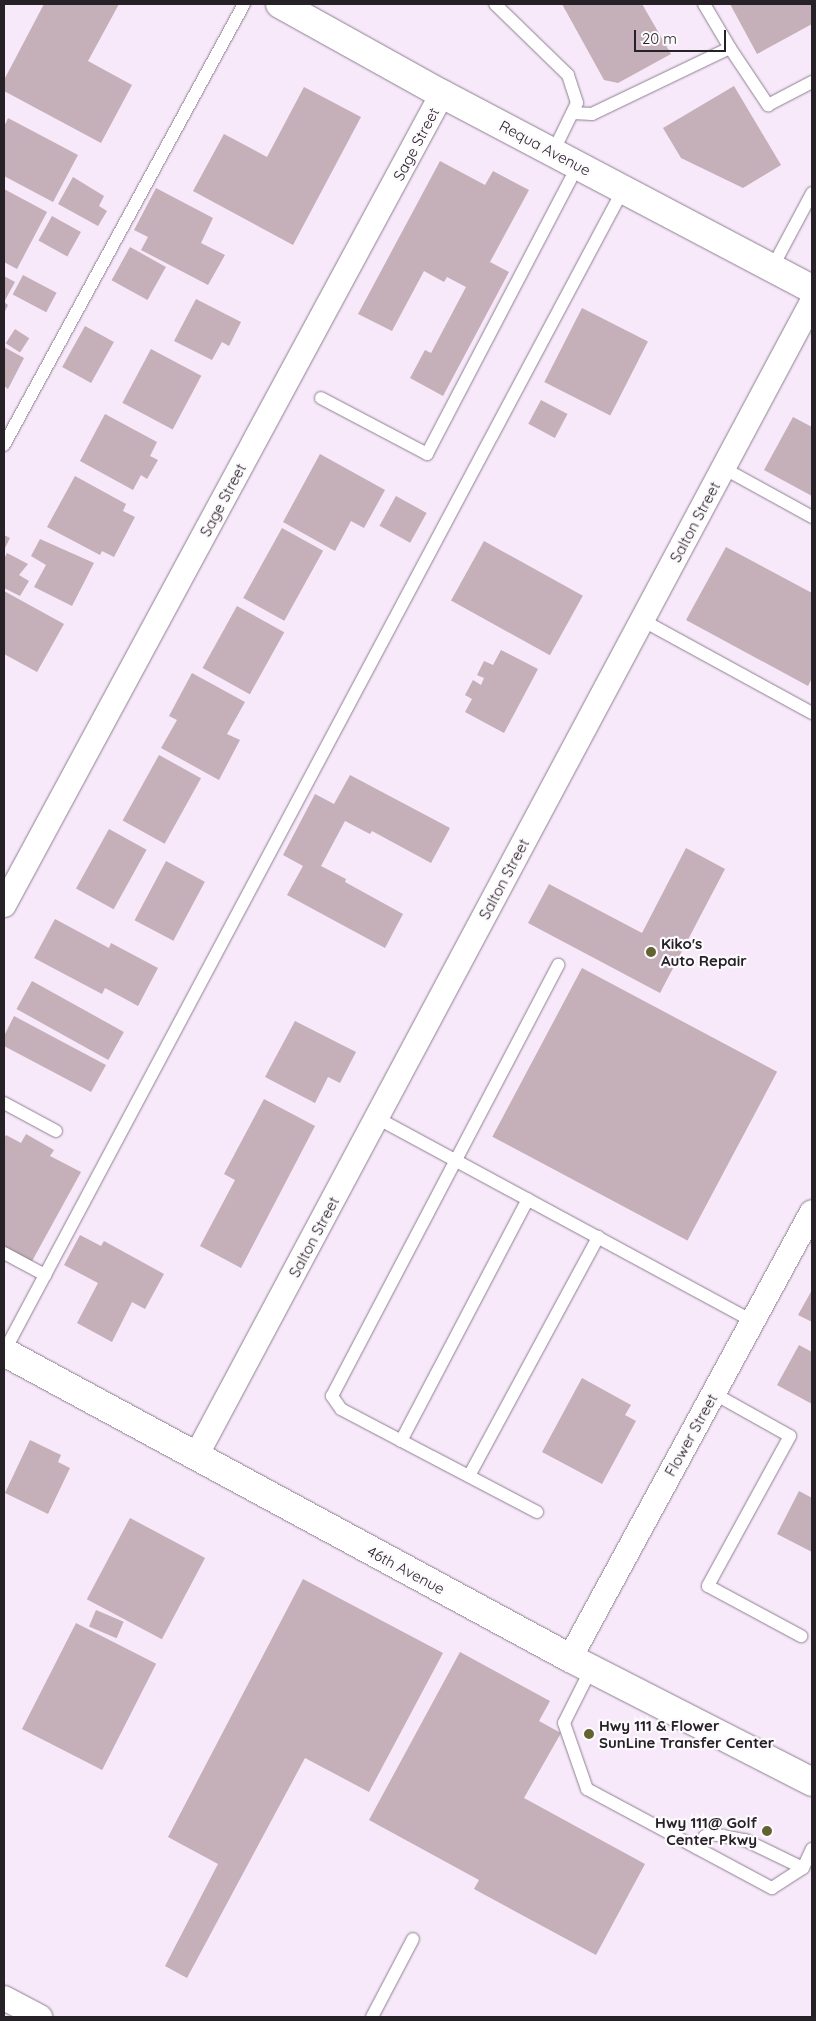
<!DOCTYPE html>
<style>
body{margin:0}
#map{position:relative;width:816px;height:2021px;overflow:hidden;background:#f7e8fa;font-family:Quicksand,sans-serif}
div>[style]{position:absolute}
.building>*{inset:0;background:#c5afb8;transform-origin:0 0}
.roads{filter:drop-shadow(0 0 1px #8d8090) drop-shadow(0 0 1px #8d8090)}
.service>*{height:12px;margin:-6px;padding:0 6px;transform-origin:6px;border-radius:6px;background:#fff}
.minor>*{height:24px;margin:-12px;padding:0 12px;transform-origin:12px;border-radius:12px;background:#fff}
.tertiary>*{height:28px;margin:-14px;padding:0 14px;transform-origin:14px;border-radius:14px;background:#fff}
.primary>*{height:28px;margin:-14px;padding:0 14px;transform-origin:14px;border-radius:14px;background:#fff}
.dots>*{width:14px;height:14px;translate:-50% -50%;box-sizing:border-box;border:2px solid #fdfafd;border-radius:50%}
span{translate:-50% -50%;white-space:nowrap;text-align:center;line-height:1.15;-webkit-text-stroke:4.5px #fdfafd;paint-order:stroke}
.street-label{font-size:15px;color:#262127}
.poi-label{font-size:15px;color:#262127;font-weight:700}
.left{translate:0 -50%;text-align:left}
.right{translate:-100% -50%;text-align:right}
.frame{position:absolute;inset:0;border:5px solid #262127;pointer-events:none}
.scale{position:absolute;left:634px;top:30px;width:92px;height:22px;box-sizing:border-box;border:2px solid #262127;border-top:0;padding-left:6px;font-size:15px;line-height:18px;white-space:nowrap;color:#262127;-webkit-text-stroke:4px #fdfafd;paint-order:stroke}
</style>
<div id="map">
<div class="building">
<i style="clip-path:polygon(44px 4px,119px 4px,88px 61px,132px 85px,101px 143px,4px 91px,4px 80px)"></i>
<i style="clip-path:polygon(562px 4px,642px 4px,671px 54px,618px 83px,604px 80px)"></i>
<i style="clip-path:polygon(730px 4px,812px 4px,812px 24px,757px 54px)"></i>
<i style="clip-path:polygon(734px 86px,781px 165px,743px 188px,681px 158px,663px 128px)"></i>
<i style="clip-path:polygon(304px 87px,361px 117px,293px 245px,193px 191px,224px 134px,267px 157px)"></i>
<i style="clip-path:polygon(8px 118px,78px 155px,53px 202px,4px 176px,4px 127px)"></i>
<i style="clip-path:polygon(440px 161px,485px 185px,493px 171px,529px 190px,490px 262px,509px 272px,443px 396px,410px 378px,425px 350px,431px 353px,466px 287px,447px 277px,444px 282px,424px 271px,392px 331px,358px 314px)"></i>
<i style="clip-path:polygon(73px 177px,104px 196px,99px 206px,107px 211px,98px 226px,58px 204px)"></i>
<i style="clip-path:polygon(156px 188px,213px 218px,201px 243px,225px 255px,208px 285px,141px 250px,148px 237px,134px 230px)"></i>
<i style="clip-path:polygon(4px 189px,47px 212px,17px 269px,4px 262px)"></i>
<i style="left:52px;top:216px;width:33px;height:28px;rotate:29deg"></i>
<i style="left:130px;top:247px;width:41px;height:38px;rotate:29deg"></i>
<i style="left:23px;top:275px;width:38px;height:22px;rotate:28deg"></i>
<i style="clip-path:polygon(4px 276px,15px 282px,4px 302px,8px 305px,5px 311px,4px 310px)"></i>
<i style="clip-path:polygon(196px 299px,241px 322px,229px 346px,222px 342px,212px 360px,174px 341px)"></i>
<i style="left:582px;top:308px;width:74px;height:83px;rotate:27deg"></i>
<i style="left:85px;top:326px;width:33px;height:47px;rotate:29deg"></i>
<i style="left:15px;top:329px;width:17px;height:17px;rotate:33deg"></i>
<i style="clip-path:polygon(4px 347px,24px 358px,8px 389px,4px 386px)"></i>
<i style="left:151px;top:349px;width:57px;height:61px;rotate:28deg"></i>
<i style="left:541px;top:400px;width:30px;height:27px;rotate:28deg"></i>
<i style="clip-path:polygon(105px 414px,157px 442px,150px 456px,158px 460px,147px 479px,141px 475px,133px 490px,80px 461px)"></i>
<i style="clip-path:polygon(793px 417px,812px 427px,812px 496px,764px 470px)"></i>
<i style="clip-path:polygon(320px 454px,385px 490px,364px 528px,351px 521px,335px 551px,283px 522px)"></i>
<i style="clip-path:polygon(75px 476px,126px 504px,123px 511px,135px 517px,114px 557px,102px 551px,100px 555px,47px 527px)"></i>
<i style="left:396px;top:496px;width:35px;height:34px;rotate:29deg"></i>
<i style="left:282px;top:528px;width:47px;height:80px;rotate:29deg"></i>
<i style="clip-path:polygon(4px 535px,10px 538px,4px 550px)"></i>
<i style="clip-path:polygon(40px 539px,94px 563px,72px 606px,34px 587px,46px 565px,31px 556px)"></i>
<i style="left:484px;top:541px;width:113px;height:68px;rotate:29deg"></i>
<i style="clip-path:polygon(726px 547px,812px 593px,812px 678px,808px 686px,686px 620px)"></i>
<i style="clip-path:polygon(7px 553px,28px 564px,19px 575px,29px 581px,20px 596px,4px 588px,4px 559px)"></i>
<i style="clip-path:polygon(4px 591px,64px 624px,37px 672px,4px 654px)"></i>
<i style="left:237px;top:606px;width:54px;height:71px;rotate:29deg"></i>
<i style="clip-path:polygon(501px 650px,538px 669px,504px 733px,465px 712px,472px 699px,465px 695px,473px 680px,481px 685px,484px 678px,477px 675px,484px 661px,493px 665px)"></i>
<i style="clip-path:polygon(192px 673px,245px 702px,227px 734px,240px 740px,219px 780px,161px 748px,177px 720px,169px 716px)"></i>
<i style="left:159px;top:755px;width:48px;height:75px;rotate:29deg"></i>
<i style="clip-path:polygon(350px 775px,450px 828px,431px 863px,372px 831px,370px 834px,345px 821px,321px 866px,346px 879px,345px 882px,403px 914px,385px 948px,287px 895px,303px 866px,283px 855px,315px 794px,334px 804px)"></i>
<i style="left:109px;top:829px;width:43px;height:68px;rotate:29deg"></i>
<i style="clip-path:polygon(686px 848px,725px 869px,660px 993px,528px 923px,549px 884px,642px 933px)"></i>
<i style="left:166px;top:861px;width:44px;height:67px;rotate:28deg"></i>
<i style="clip-path:polygon(55px 919px,109px 948px,111px 943px,158px 968px,138px 1006px,105px 988px,102px 994px,34px 958px)"></i>
<i style="left:582px;top:968px;width:221px;height:191px;rotate:28deg"></i>
<i style="left:32px;top:981px;width:105px;height:32px;rotate:29deg"></i>
<i style="clip-path:polygon(14px 1016px,106px 1065px,91px 1092px,4px 1046px,4px 1036px)"></i>
<i style="clip-path:polygon(295px 1021px,356px 1052px,340px 1083px,328px 1077px,315px 1103px,265px 1077px)"></i>
<i style="clip-path:polygon(264px 1099px,315px 1126px,241px 1268px,200px 1246px,235px 1180px,224px 1174px)"></i>
<i style="clip-path:polygon(26px 1134px,54px 1150px,50px 1156px,81px 1172px,31px 1263px,4px 1248px,4px 1139px,6px 1135px,21px 1143px)"></i>
<i style="clip-path:polygon(80px 1235px,101px 1246px,104px 1241px,164px 1274px,145px 1309px,132px 1302px,112px 1342px,77px 1323px,98px 1283px,64px 1265px)"></i>
<i style="clip-path:polygon(812px 1290px,812px 1322px,798px 1315px)"></i>
<i style="clip-path:polygon(799px 1345px,812px 1352px,812px 1404px,777px 1385px)"></i>
<i style="clip-path:polygon(582px 1378px,631px 1405px,625px 1415px,636px 1421px,602px 1484px,542px 1452px)"></i>
<i style="clip-path:polygon(30px 1440px,61px 1455px,58px 1462px,70px 1468px,48px 1514px,5px 1493px)"></i>
<i style="clip-path:polygon(799px 1491px,812px 1498px,812px 1552px,777px 1534px)"></i>
<i style="left:130px;top:1518px;width:85px;height:92px;rotate:28deg"></i>
<i style="clip-path:polygon(303px 1579px,443px 1653px,369px 1792px,305px 1758px,187px 1978px,165px 1966px,218px 1864px,168px 1837px)"></i>
<i style="left:96px;top:1610px;width:30px;height:18px;rotate:23deg"></i>
<i style="left:76px;top:1623px;width:90px;height:119px;rotate:27deg"></i>
<i style="clip-path:polygon(460px 1652px,550px 1701px,539px 1721px,561px 1733px,524px 1798px,645px 1864px,596px 1955px,474px 1889px,479px 1880px,369px 1820px)"></i>
</div>
<div class="roads">
<div class="service">
<i style="left:495px;top:4px;width:102px;rotate:44.2deg"></i>
<i style="left:568px;top:75px;width:29px;rotate:72deg"></i>
<i style="left:577px;top:103px;width:55px;rotate:116.1deg"></i>
<i style="left:730px;top:48px;width:69px;rotate:56.3deg"></i>
<i style="left:768px;top:105px;width:50px;rotate:-27.6deg"></i>
<i style="left:573px;top:113px;width:19px;rotate:3deg"></i>
<i style="left:592px;top:114px;width:153px;rotate:-25.6deg"></i>
<i style="left:730px;top:48px;width:51px;rotate:-120.6deg"></i>
<i style="left:772px;top:268px;width:85px;rotate:-61.9deg"></i>
<i style="left:321px;top:398px;width:120px;rotate:27.8deg"></i>
<i style="left:427px;top:454px;width:326px;rotate:-62.4deg"></i>
<i style="left:4px;top:445px;width:502px;rotate:-61.44deg"></i>
<i style="left:723px;top:468px;width:102px;rotate:28.8deg"></i>
<i style="left:642px;top:620px;width:194px;rotate:28.7deg"></i>
<i style="left:4px;top:1103px;width:59px;rotate:28.3deg"></i>
<i style="left:377px;top:1118px;width:427px;rotate:28.4deg"></i>
<i style="left:4px;top:1253px;width:47px;rotate:28.2deg"></i>
<i style="left:4px;top:1352px;width:1317px;rotate:-61.96deg"></i>
<i style="left:713px;top:1393px;width:88px;rotate:29.2deg"></i>
<i style="left:790px;top:1436px;width:171px;rotate:118.7deg"></i>
<i style="left:708px;top:1586px;width:106px;rotate:28.3deg"></i>
<i style="left:401px;top:1441px;width:273px;rotate:-62.3deg"></i>
<i style="left:469px;top:1476px;width:272px;rotate:-61.6deg"></i>
<i style="left:537px;top:1512px;width:221px;rotate:-152.3deg"></i>
<i style="left:341px;top:1409px;width:16px;rotate:-125deg"></i>
<i style="left:332px;top:1396px;width:487px;rotate:-62.3deg"></i>
<i style="left:591px;top:1669px;width:60px;rotate:116.6deg"></i>
<i style="left:564px;top:1723px;width:70px;rotate:70.8deg"></i>
<i style="left:587px;top:1789px;width:210px;rotate:28.2deg"></i>
<i style="left:772px;top:1888px;width:37px;rotate:-33deg"></i>
<i style="left:803px;top:1868px;width:21px;rotate:-65deg"></i>
<i style="left:697px;top:1848px;width:14px;rotate:-56deg"></i>
<i style="left:705px;top:1836px;width:8px;rotate:-14deg"></i>
<i style="left:713px;top:1834px;width:33px;rotate:11deg"></i>
<i style="left:745px;top:1840px;width:64px;rotate:25.8deg"></i>
<i style="left:372px;top:2017px;width:88px;rotate:-62.3deg"></i>
</div>
<div class="minor">
<i style="left:4px;top:905px;width:922px;rotate:-61.63deg"></i>
<i style="left:196px;top:1456px;width:1308px;rotate:-61.91deg"></i>
<i style="left:570px;top:1658px;width:507px;rotate:-61.52deg"></i>
<i style="left:4px;top:1998px;width:41px;rotate:27.8deg"></i>
</div>
<div class="tertiary">
<i style="left:280px;top:4px;width:185px;rotate:29.1deg"></i>
<i style="left:442px;top:94px;width:418px;rotate:27.8deg"></i>
</div>
<div class="primary">
<i style="left:4px;top:1352px;width:643px;rotate:28.4deg"></i>
<i style="left:570px;top:1658px;width:272px;rotate:27.1deg"></i>
</div>
</div>
<div class="dots">
<i style="left:651px;top:952px;background:#626330"></i>
<i style="left:589px;top:1734px;background:#626330"></i>
<i style="left:767px;top:1831px;background:#626330"></i>
</div>
<div class="street-label">
<span style="left:416px;top:144px;rotate:-62deg">Sage Street</span>
<span style="left:545px;top:148px;rotate:28deg">Requa Avenue</span>
<span style="left:223px;top:500px;rotate:-62deg">Sage Street</span>
<span style="left:695px;top:522px;rotate:-62deg">Salton Street</span>
<span style="left:504px;top:879px;rotate:-62deg">Salton Street</span>
<span style="left:314px;top:1237px;rotate:-62deg">Salton Street</span>
<span style="left:691px;top:1435px;rotate:-61deg">Flower Street</span>
<span style="left:406px;top:1570px;rotate:28deg">46th Avenue</span>
</div>
<div class="poi-label">
<span class="left" style="left:661px;top:952px">Kiko's<br>Auto Repair</span>
<span class="left" style="left:599px;top:1734px">Hwy 111 &amp; Flower<br>SunLine Transfer Center</span>
<span class="right" style="left:757px;top:1831px">Hwy 111@ Golf<br>Center Pkwy</span>
</div>
<div class="frame"></div>
<div class="scale">20 m</div>
</div>
